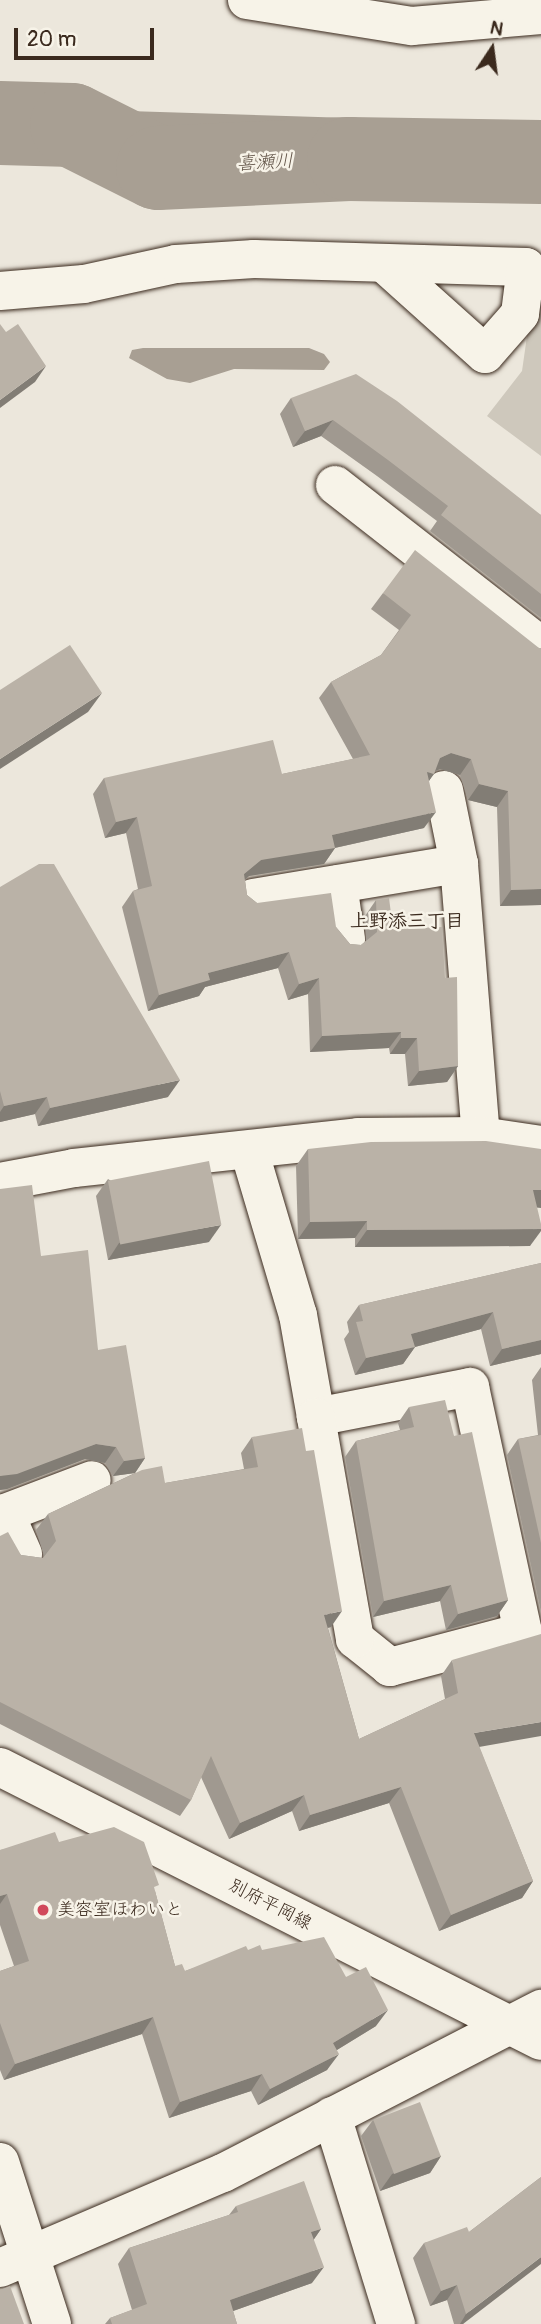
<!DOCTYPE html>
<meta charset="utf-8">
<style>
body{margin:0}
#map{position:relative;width:541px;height:2324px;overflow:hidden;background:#ece7dc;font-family:Pangolin,"Klee One",sans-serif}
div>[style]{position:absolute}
.green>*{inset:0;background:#cec8bc}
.water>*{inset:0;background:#a89f93}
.river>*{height:84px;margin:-42px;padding:0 42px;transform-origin:42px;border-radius:42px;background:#a89f93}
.roads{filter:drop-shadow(0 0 2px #3b2a1e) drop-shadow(0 0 2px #3b2a1e)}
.street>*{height:38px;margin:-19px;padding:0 19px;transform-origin:19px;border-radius:19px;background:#f7f3e8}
.secondary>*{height:38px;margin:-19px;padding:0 19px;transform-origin:19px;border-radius:19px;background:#f7f3e8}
.wall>*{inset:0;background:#a09990}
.shaded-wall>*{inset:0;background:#827d75}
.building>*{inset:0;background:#bab2a7;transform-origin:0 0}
.dots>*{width:19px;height:19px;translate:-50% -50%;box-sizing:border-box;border:4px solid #f7f3e8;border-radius:50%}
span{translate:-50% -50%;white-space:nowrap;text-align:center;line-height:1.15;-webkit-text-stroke:5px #f7f3e8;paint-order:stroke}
.street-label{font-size:18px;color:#3b2a1e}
.poi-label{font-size:18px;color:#3b2a1e}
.left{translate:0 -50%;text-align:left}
.water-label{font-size:19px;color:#615347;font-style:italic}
.neighbourhood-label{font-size:19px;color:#3b2a1e;font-weight:700}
.north{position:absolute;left:457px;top:14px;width:70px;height:70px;-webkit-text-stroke:5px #f7f3e8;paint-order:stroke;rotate:13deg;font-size:19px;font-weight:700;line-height:28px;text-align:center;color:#3b2a1e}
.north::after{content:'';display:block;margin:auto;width:24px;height:32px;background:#3b2a1e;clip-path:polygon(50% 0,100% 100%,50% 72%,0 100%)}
.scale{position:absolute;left:14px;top:28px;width:140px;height:32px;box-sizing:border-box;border:4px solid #3b2a1e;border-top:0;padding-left:9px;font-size:21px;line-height:24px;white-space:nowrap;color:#3b2a1e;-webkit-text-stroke:5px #f7f3e8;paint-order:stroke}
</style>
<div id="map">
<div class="green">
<i style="clip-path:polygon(541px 300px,541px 456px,487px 416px,522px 371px,532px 301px)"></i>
</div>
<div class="water">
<i style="clip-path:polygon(0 107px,541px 124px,541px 162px,349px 159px,158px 168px,0 143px)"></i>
<i style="clip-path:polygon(143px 348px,309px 348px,324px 354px,330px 362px,324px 370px,234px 369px,190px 383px,167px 379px,129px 358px,132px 350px)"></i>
</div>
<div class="river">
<i style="left:0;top:123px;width:72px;rotate:1.6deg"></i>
<i style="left:72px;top:125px;width:96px;rotate:26.6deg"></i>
<i style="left:158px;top:168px;width:191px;rotate:-2.7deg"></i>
<i style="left:349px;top:159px;width:192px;rotate:0.9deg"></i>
</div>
<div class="roads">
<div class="street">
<i style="left:247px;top:0;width:167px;rotate:9deg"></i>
<i style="left:412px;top:26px;width:129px;rotate:-4.9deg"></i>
<i style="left:0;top:291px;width:84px;rotate:-4.8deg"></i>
<i style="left:84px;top:284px;width:94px;rotate:-12.3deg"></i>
<i style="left:176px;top:264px;width:78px;rotate:-3.7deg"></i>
<i style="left:254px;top:259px;width:272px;rotate:1.7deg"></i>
<i style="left:526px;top:267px;width:47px;rotate:97.3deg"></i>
<i style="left:520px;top:314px;width:53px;rotate:131.2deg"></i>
<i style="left:485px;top:354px;width:132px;rotate:-138.1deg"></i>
<i style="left:335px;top:485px;width:261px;rotate:38deg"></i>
<i style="left:444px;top:790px;width:76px;rotate:78.5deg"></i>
<i style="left:459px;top:864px;width:273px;rotate:85.4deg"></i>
<i style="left:338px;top:884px;width:56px;rotate:81.7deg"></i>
<i style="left:253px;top:898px;width:209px;rotate:-9.4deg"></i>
<i style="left:249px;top:1150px;width:172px;rotate:73.5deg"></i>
<i style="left:298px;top:1315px;width:104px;rotate:80deg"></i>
<i style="left:316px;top:1417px;width:157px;rotate:-11deg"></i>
<i style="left:470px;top:1387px;width:251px;rotate:77.8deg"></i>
<i style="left:523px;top:1632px;width:138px;rotate:165.3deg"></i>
<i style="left:390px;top:1667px;width:45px;rotate:-141.3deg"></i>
<i style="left:355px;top:1639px;width:225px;rotate:-100deg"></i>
<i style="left:0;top:1182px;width:75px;rotate:-10.7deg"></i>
<i style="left:74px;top:1168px;width:286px;rotate:-6.2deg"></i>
<i style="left:358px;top:1137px;width:123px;rotate:-0.5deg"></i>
<i style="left:481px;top:1136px;width:61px;rotate:8.5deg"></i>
<i style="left:5px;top:1513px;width:45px;rotate:66.3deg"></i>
<i style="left:0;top:1515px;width:98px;rotate:-20.8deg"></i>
<i style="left:332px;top:2116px;width:218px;rotate:72.9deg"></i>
<i style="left:0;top:2162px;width:170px;rotate:72.2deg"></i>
</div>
<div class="secondary">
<i style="left:0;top:1767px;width:606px;rotate:26.86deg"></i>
<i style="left:0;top:2268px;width:242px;rotate:-23.1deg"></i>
<i style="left:223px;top:2173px;width:358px;rotate:-27.3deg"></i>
</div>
</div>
<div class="wall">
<i style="clip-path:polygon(291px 398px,541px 515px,541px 618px,430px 531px,437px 521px,377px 476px,321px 436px,293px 447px,280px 414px)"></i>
<i style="clip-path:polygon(383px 593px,539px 648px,541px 905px,500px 906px,497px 807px,468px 800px,460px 775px,440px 769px,435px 771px,429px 781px,424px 828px,335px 848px,324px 864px,249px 876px,245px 880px,247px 895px,257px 903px,336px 927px,350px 944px,361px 945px,366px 941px,365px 916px,376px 900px,393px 929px,445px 978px,458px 1066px,447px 1082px,408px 1086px,405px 1054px,390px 1054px,389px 1048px,310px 1052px,308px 994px,288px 1000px,278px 968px,205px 987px,199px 996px,148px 1011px,122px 907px,133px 891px,138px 889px,126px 833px,105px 838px,93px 794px,104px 778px,282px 774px,353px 759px,319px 698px,331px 682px,381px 655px,399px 630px,371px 609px)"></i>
<i style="clip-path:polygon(0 887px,168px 1097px,38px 1126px,35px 1114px,0 1122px)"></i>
<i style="clip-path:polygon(308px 1149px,537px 1207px,530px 1246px,355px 1247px,355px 1238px,298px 1239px,296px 1166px)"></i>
<i style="clip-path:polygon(108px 1179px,209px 1242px,108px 1260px,96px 1196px)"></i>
<i style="clip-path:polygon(0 1189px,98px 1350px,145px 1458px,135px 1473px,165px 1483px,244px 1469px,241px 1453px,252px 1437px,331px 1627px,328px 1628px,359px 1739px,445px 1699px,441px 1676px,452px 1660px,479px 1747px,533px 1881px,522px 1898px,439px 1931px,389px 1803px,299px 1831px,292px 1811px,229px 1839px,201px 1777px,191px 1800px,180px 1816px,0 1724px,0 1536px,21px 1555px,43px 1558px,44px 1556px,36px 1530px,48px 1514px,135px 1473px,113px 1476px,105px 1463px,85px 1459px,7px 1489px,0 1490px)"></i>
<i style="clip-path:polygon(541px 1263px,541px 1354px,490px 1366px,481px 1329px,415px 1347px,403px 1364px,355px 1375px,344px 1339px,349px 1332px,347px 1322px,359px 1305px)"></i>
<i style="clip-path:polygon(541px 1367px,541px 1612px,507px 1455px,518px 1439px,538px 1435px,532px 1380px)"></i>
<i style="clip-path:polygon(409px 1407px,454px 1436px,508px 1600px,497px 1616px,446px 1630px,440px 1601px,373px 1617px,345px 1457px,356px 1441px,400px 1430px,398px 1423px)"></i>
<i style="clip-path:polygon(59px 1842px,155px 1891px,175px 1966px,185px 1971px,248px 1950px,262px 1950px,346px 1977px,376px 2026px,337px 2050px,327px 2070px,258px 2105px,251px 2091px,169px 2118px,142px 2034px,4px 2080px,0 2070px,0 1971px,14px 1966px,0 1925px,0 1850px)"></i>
<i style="clip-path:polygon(373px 2120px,441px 2156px,430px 2173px,380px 2191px,361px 2136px)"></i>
<i style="clip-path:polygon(541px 2177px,463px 2324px,454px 2324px,447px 2300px,430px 2306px,413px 2258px,424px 2243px,469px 2232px)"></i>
<i style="clip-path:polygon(236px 2206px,321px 2229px,314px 2239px,312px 2283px,233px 2311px,237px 2324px,105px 2324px,110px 2318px,132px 2310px,118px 2264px,129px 2248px,229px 2215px)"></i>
</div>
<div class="shaded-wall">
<i style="clip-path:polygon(46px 366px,35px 382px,0 408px,0 400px)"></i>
<i style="clip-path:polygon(333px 420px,321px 436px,293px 447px,305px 431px)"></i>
<i style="clip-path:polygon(102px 693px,88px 712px,0 769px,0 759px)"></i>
<i style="clip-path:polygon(451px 753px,471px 759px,460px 775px,440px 769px,431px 773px,434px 774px,423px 789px,427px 772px,440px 758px)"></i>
<i style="clip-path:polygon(479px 784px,508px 791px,497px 807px,468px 800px)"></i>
<i style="clip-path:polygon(436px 812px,424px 828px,334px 848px,335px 848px,324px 864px,249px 876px,233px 890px,244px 874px,261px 860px,332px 835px)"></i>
<i style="clip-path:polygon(137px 817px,126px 833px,105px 838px,116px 822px)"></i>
<i style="clip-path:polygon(541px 889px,541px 905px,500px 906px,511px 890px)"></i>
<i style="clip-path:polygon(289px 952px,278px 968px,205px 987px,199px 996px,148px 1011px,159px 995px,208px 973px)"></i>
<i style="clip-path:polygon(319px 978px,308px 994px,288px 1000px,299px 984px)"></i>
<i style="clip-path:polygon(401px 1032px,389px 1048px,310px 1052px,322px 1036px)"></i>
<i style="clip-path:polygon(401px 1038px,417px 1038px,405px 1054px,390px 1054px)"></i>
<i style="clip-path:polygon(458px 1066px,447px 1082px,408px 1086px,419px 1071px)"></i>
<i style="clip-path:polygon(180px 1080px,168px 1097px,38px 1126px,50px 1108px)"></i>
<i style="clip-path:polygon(47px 1097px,35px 1114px,0 1122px,0 1112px,4px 1106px)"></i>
<i style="clip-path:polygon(533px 1190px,541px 1190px,541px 1208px,521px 1206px)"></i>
<i style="clip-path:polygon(367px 1221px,355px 1238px,298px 1239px,310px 1222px)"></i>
<i style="clip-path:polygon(221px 1225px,209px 1242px,108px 1260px,119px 1243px)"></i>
<i style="clip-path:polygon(541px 1229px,541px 1231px,530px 1246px,355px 1247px,367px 1230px)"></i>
<i style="clip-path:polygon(493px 1312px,481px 1329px,400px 1351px,411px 1334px)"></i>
<i style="clip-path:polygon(541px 1340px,541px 1354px,490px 1366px,502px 1349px)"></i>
<i style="clip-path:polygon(415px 1347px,403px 1364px,355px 1375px,366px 1358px)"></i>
<i style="clip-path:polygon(96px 1444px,116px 1447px,105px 1463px,85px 1459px,7px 1489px,0 1490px,0 1476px)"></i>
<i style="clip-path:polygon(145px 1458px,135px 1473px,113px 1476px,124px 1461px)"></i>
<i style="clip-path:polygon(451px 1585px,440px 1601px,373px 1617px,384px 1601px)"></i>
<i style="clip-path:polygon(508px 1600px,497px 1616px,446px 1630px,458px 1614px)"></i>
<i style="clip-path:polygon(342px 1611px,331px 1627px,313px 1631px,324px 1615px)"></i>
<i style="clip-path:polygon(541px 1722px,541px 1736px,462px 1750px,474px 1733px)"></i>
<i style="clip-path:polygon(401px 1787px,389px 1803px,299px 1831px,310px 1815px)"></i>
<i style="clip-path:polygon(304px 1795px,292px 1811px,229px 1839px,240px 1823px)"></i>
<i style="clip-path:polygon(533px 1881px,522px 1898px,439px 1931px,451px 1915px)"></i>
<i style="clip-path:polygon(7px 1894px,0 1904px,0 1896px)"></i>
<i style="clip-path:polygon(388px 2010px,376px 2026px,322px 2059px,333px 2043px)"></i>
<i style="clip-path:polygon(153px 2017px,142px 2034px,4px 2080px,15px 2064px)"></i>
<i style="clip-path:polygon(339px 2054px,327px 2070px,258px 2105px,270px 2089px)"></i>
<i style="clip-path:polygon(262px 2074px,251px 2091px,169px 2118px,180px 2102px)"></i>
<i style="clip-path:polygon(441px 2156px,430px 2173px,380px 2191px,392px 2174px)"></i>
<i style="clip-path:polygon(321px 2229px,310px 2245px,311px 2232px)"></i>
<i style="clip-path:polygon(541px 2257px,541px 2264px,463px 2324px,460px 2324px,466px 2314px)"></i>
<i style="clip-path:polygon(324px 2267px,312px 2283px,219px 2316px,230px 2300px)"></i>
<i style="clip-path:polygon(457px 2285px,447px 2300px,430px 2306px,441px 2291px)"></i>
</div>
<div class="building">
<i style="clip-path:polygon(0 324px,6px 332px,18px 324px,46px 366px,0 400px)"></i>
<i style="clip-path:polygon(356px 374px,397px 401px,541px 515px,541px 594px,441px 515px,448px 506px,388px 460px,333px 420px,305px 431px,291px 398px)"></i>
<i style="clip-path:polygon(415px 550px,539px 648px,541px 648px,541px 889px,511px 890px,508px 791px,479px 784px,471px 759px,451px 753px,440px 758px,434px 774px,427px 772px,436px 812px,332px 835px,335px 848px,261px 860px,244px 874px,247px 895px,257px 903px,331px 893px,336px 927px,350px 944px,361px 945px,377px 932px,376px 900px,389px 898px,393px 929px,442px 927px,445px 978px,457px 977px,458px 1066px,419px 1071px,417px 1038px,401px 1038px,401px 1032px,322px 1036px,319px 978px,299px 984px,289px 952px,208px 973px,210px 980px,159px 995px,133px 891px,152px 886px,137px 817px,116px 822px,104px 778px,273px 740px,282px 774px,370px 755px,331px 682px,381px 655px,411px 615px,383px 593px)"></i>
<i style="clip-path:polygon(70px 645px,102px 693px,0 759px,0 690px)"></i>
<i style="clip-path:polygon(39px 864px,54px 864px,180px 1080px,50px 1108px,47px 1097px,4px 1106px,0 1091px,0 887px)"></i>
<i style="clip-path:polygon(486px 1141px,541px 1149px,541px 1190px,533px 1190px,541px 1224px,541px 1229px,367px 1230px,367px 1221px,310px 1222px,308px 1149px,371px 1142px)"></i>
<i style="left:209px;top:1161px;width:65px;height:103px;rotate:79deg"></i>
<i style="clip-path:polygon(32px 1185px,41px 1256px,88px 1250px,98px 1350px,126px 1345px,145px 1458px,124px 1461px,116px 1447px,96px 1444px,17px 1474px,0 1476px,0 1189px)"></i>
<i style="clip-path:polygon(541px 1263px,541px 1340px,502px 1349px,493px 1312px,411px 1334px,415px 1347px,366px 1358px,356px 1322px,363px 1321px,359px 1305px)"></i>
<i style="clip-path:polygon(445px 1400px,454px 1436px,472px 1432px,508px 1600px,458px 1614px,451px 1585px,384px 1601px,356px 1441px,414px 1427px,409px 1407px)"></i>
<i style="clip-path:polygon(302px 1428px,306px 1451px,314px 1450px,342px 1611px,324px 1615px,359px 1739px,458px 1693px,452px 1660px,541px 1634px,541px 1722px,474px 1733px,533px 1881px,451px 1915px,401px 1787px,310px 1815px,304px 1795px,240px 1823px,211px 1756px,191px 1800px,0 1702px,0 1536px,8px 1532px,21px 1555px,43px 1558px,56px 1541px,48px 1514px,142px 1470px,162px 1466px,165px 1483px,258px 1467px,252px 1437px)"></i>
<i style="clip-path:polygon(541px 1435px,541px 1543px,518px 1439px)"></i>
<i style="clip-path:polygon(114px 1827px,144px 1842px,159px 1885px,154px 1887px,175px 1966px,182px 1964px,185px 1971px,246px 1946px,248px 1950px,260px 1945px,262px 1950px,324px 1937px,346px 1977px,366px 1967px,388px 2010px,333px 2043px,339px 2054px,270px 2089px,262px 2074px,180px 2102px,153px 2017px,15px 2064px,0 2023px,0 1971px,29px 1961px,7px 1894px,0 1896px,0 1850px,55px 1832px,59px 1842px)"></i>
<i style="left:420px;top:2102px;width:58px;height:50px;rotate:69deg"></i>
<i style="clip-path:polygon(541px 2177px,541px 2257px,466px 2314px,457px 2285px,441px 2291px,424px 2243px,467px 2227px,469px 2232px)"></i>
<i style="clip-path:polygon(304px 2181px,321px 2229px,311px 2232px,324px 2267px,230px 2300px,237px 2324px,112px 2324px,110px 2318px,147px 2304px,129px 2248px,238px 2212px,236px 2206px)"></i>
<i style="clip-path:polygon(10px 2286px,24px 2324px,0 2324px,0 2290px)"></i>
</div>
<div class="dots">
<i style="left:43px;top:1910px;background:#d1495b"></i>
</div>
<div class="street-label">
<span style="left:270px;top:1905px;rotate:27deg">別府平岡線</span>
</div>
<div class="poi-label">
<span class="left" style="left:57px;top:1910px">美容室ほわいと</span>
</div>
<div class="water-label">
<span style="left:265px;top:163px;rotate:-3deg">喜瀬川</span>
</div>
<div class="neighbourhood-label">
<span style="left:407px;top:922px">上野添三丁目</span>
</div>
<div class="north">N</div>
<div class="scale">20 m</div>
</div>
